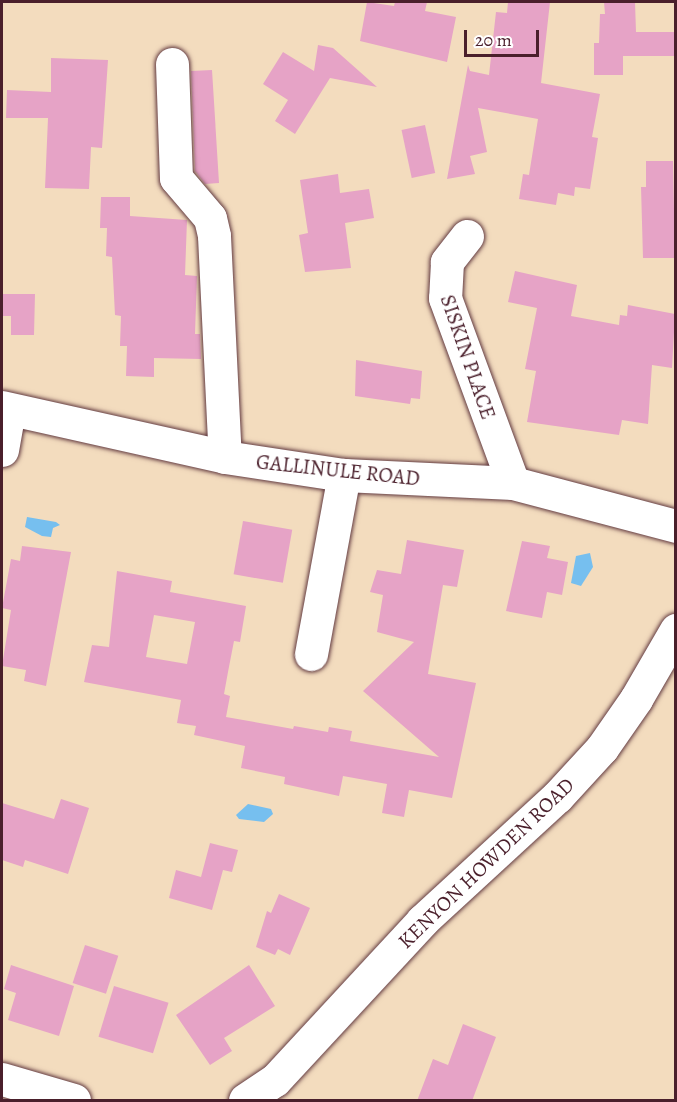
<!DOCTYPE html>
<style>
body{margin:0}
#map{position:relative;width:677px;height:1102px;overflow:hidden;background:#f3dcbe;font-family:Alegreya,serif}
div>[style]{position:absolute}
.water>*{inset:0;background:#76bfef}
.building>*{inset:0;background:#e6a3c6;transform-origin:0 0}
.roads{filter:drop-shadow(0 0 2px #633b41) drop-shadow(0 0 2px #633b41)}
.minor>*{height:33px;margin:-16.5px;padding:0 16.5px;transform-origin:16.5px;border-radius:16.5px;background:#fff}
span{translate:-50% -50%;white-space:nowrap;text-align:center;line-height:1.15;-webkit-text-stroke:4.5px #fff;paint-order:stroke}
.street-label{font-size:21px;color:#4a1f2b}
.frame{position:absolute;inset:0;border:3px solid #4a1f2b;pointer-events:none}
.scale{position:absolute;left:464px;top:30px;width:75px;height:27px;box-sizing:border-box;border:3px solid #4a1f2b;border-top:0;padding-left:8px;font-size:18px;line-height:21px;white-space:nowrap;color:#4a1f2b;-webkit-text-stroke:4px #fff;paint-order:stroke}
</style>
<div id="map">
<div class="water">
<i style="clip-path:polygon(27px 517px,56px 522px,60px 525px,53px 528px,51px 537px,42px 536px,25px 527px)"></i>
<i style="clip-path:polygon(590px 553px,593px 567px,581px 586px,571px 583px,576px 556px)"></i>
<i style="clip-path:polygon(248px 804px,271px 809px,273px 814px,264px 822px,239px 819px,236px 815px)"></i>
</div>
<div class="building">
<i style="clip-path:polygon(367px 2px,394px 6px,395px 2px,427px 2px,425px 11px,456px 17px,447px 62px,360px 41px)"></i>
<i style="clip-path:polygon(508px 2px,550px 2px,541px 83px,600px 94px,592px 137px,598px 138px,590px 189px,575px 187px,574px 196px,558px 193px,556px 205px,519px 199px,523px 174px,529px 175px,538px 119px,478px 108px,487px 152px,470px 156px,475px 174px,447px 179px,468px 65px,470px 71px,489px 75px,496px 12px,507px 13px)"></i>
<i style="clip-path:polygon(604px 2px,635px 2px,636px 32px,675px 32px,675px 56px,623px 56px,623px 75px,594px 75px,594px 43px,599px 43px,600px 14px,605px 14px)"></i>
<i style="clip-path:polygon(318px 45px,333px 48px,377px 87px,330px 78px,295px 134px,275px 121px,288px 100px,263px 84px,283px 52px,314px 71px)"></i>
<i style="clip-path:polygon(51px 58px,108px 60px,102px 148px,91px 147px,89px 189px,45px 188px,48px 118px,6px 118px,7px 90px,51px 92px)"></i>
<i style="clip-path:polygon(212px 70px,219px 183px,205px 184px,195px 171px,191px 71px)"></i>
<i style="left:425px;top:125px;width:49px;height:24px;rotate:78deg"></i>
<i style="clip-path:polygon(646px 161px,673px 161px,675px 258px,643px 258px,641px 187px,646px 187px)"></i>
<i style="clip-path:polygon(338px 174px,340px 193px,369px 189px,374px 218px,345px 223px,351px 268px,305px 272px,299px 235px,308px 233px,300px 180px)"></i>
<i style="clip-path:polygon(101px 197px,130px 197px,130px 216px,187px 220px,185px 275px,197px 276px,195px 334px,200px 334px,201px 359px,154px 358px,154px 377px,126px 376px,127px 346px,120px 346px,121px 316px,115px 315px,112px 257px,106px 256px,107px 228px,100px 228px)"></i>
<i style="clip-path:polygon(515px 271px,577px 285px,571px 316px,619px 325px,620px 315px,627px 316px,628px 305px,675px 314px,672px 368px,652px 365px,648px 424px,622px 420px,619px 435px,527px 422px,536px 371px,525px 369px,537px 308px,508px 302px)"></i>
<i style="clip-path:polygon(2px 294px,35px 294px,34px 335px,11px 335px,11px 316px,2px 316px)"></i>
<i style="clip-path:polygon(356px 360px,422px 371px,420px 399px,411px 398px,410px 404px,355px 396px)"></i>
<i style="left:243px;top:521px;width:50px;height:54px;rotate:10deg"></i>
<i style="clip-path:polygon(evenodd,407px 540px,464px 550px,457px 587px,443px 585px,428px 674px,476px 683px,452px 798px,409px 790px,404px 817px,382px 813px,387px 784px,343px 776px,339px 796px,284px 784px,285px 777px,241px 768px,245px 746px,194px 735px,196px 726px,177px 723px,181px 700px,84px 682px,92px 645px,109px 647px,117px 571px,172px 581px,170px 592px,246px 606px,240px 642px,234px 641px,228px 672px,224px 694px,230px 696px,226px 717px,293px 729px,294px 726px,328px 732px,329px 727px,352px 731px,350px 741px,439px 757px,363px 691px,414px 642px,377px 632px,383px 595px,370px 592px,377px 570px,401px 574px,407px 540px,154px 615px,195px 622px,187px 664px,146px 657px,154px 615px)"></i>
<i style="clip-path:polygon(522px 541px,550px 546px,547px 558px,568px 562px,562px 595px,547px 592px,542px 618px,506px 611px)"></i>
<i style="clip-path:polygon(22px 546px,71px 552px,46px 686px,24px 681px,26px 670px,2px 666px,11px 610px,2px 608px,11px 559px,20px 561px)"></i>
<i style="clip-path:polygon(61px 799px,89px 808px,68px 874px,25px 860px,23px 867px,2px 860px,2px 803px,54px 819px)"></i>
<i style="clip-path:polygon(210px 843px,238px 850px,232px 872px,223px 870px,212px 910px,169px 898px,176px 870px,201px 877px)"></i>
<i style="clip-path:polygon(279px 894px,310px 908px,290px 955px,278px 949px,275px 955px,256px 947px,267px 911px,271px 913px)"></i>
<i style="left:85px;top:945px;width:35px;height:40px;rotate:18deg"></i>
<i style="clip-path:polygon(11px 965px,74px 986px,59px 1036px,8px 1020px,16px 993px,4px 989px)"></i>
<i style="clip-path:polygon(249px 965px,275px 1006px,224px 1038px,232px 1051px,210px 1065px,176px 1015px)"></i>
<i style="left:114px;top:986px;width:57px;height:53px;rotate:17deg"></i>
<i style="clip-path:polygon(463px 1024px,496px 1037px,472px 1101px,417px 1101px,433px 1059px,448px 1065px)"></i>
</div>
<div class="roads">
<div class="minor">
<i style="left:172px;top:64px;width:114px;rotate:88deg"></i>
<i style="left:176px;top:178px;width:52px;rotate:49.6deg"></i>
<i style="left:210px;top:218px;width:18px;rotate:77deg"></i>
<i style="left:214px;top:236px;width:221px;rotate:87.2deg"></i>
<i style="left:467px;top:236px;width:33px;rotate:128deg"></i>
<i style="left:447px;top:262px;width:36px;rotate:93deg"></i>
<i style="left:445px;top:298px;width:197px;rotate:69.8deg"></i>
<i style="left:2px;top:407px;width:229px;rotate:12.6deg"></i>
<i style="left:225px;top:457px;width:120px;rotate:8.6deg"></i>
<i style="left:344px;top:475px;width:169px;rotate:2.7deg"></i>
<i style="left:513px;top:483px;width:169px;rotate:14.8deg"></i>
<i style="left:2px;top:450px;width:40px;rotate:-80deg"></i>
<i style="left:311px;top:654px;width:182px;rotate:-79.6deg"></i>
<i style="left:2px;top:1079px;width:75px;rotate:16.3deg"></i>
<i style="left:245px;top:1100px;width:36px;rotate:-34deg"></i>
<i style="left:275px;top:1080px;width:217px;rotate:-47.2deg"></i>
<i style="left:422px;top:921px;width:183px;rotate:-42.6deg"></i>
<i style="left:557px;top:797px;width:67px;rotate:-47.4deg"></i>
<i style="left:602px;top:748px;width:60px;rotate:-55.2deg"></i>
<i style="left:636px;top:699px;width:80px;rotate:-59.9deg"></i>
</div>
</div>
<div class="street-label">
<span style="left:468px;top:357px;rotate:71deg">SISKIN PLACE</span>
<span style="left:338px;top:470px;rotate:6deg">GALLINULE ROAD</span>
<span style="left:486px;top:863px;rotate:-44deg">KENYON HOWDEN ROAD</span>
</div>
<div class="frame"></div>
<div class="scale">20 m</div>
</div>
